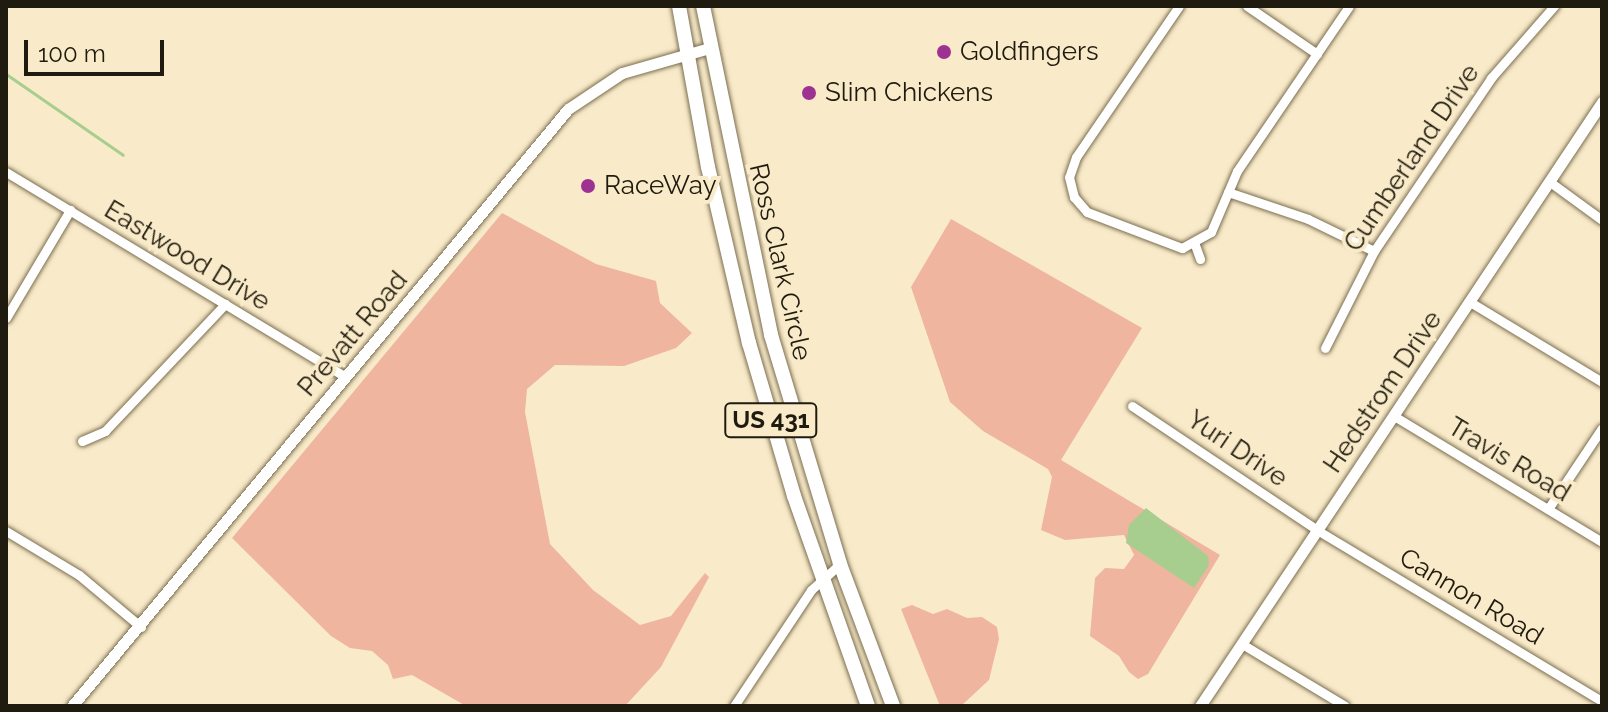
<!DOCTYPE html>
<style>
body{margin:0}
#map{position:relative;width:1608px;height:712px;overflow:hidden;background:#f9ebc9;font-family:Raleway,sans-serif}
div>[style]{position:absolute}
.green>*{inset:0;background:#efb59f}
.water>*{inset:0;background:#a8ce8f}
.stream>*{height:3px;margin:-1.5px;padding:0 1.5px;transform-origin:1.5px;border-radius:1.5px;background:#a8ce8f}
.roads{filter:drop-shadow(0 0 2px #7b6e50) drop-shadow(0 0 2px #7b6e50)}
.minor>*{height:9px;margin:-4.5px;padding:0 4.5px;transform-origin:4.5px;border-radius:4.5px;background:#fff}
.tertiary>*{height:11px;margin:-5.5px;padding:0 5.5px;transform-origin:5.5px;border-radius:5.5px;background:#fff}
.trunk>*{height:14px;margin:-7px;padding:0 7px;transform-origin:7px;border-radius:7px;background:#fff}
.dots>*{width:22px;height:22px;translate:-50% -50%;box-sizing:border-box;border:4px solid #f9ebc9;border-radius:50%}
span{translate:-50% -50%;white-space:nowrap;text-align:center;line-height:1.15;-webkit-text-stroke:8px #f9ebc9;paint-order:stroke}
.shield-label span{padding:2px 6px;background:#f9ebc9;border:2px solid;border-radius:6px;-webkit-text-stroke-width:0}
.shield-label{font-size:24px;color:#201b0f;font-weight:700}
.poi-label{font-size:26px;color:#201b0f}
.left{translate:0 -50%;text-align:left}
.street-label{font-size:26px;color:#201b0f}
.frame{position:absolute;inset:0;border:8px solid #201b0f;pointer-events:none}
.scale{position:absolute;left:24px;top:40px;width:140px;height:36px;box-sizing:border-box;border:4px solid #201b0f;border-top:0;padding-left:10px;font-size:24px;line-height:28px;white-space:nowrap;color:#201b0f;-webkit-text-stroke:6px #f9ebc9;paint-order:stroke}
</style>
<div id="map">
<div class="green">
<i style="clip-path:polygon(502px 213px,596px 264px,656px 281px,660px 303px,692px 333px,676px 348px,624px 366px,555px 365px,527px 389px,525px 412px,550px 544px,593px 590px,640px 625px,671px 616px,705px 573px,709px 577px,661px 667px,625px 706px,466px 706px,412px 675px,393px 679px,388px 665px,372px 651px,350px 648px,331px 636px,232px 538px)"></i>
<i style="clip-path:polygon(951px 219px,1142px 328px,1061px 460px,1220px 555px,1148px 674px,1138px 679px,1129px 672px,1119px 656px,1090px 636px,1095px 578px,1105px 568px,1124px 569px,1134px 555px,1124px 535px,1065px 540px,1041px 530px,1052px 477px,1048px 469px,983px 431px,950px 402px,911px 287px)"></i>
<i style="clip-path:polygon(912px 605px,933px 614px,947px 609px,967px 618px,982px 617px,997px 627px,999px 639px,989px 680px,961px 706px,940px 706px,901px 609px)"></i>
</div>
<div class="water">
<i style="clip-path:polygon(1146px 508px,1208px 556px,1209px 565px,1194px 588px,1126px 543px,1129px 525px)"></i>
</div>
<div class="stream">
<i style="left:6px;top:74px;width:142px;rotate:34.7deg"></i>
</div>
<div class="roads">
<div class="minor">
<i style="left:1179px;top:6px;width:183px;rotate:124.3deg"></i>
<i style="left:1076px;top:157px;width:21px;rotate:109deg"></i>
<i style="left:1069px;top:177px;width:21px;rotate:76deg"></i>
<i style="left:1074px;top:197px;width:20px;rotate:49deg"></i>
<i style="left:1087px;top:212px;width:102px;rotate:20.8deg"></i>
<i style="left:1182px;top:248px;width:33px;rotate:-29deg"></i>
<i style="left:1211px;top:232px;width:66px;rotate:-66.9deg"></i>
<i style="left:1237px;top:171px;width:199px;rotate:-55.8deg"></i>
<i style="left:1247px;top:6px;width:85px;rotate:34.4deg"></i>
<i style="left:6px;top:172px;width:397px;rotate:31.1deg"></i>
<i style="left:1550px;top:182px;width:64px;rotate:36.2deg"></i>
<i style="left:1228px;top:192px;width:84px;rotate:18.6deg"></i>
<i style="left:1308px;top:219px;width:73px;rotate:25.9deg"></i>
<i style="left:1195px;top:245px;width:15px;rotate:70deg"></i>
<i style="left:1470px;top:302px;width:154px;rotate:31.2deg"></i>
<i style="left:6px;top:318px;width:126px;rotate:-59.3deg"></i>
<i style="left:1325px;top:348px;width:109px;rotate:-63.2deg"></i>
<i style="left:1374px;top:251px;width:209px;rotate:-55.9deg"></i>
<i style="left:1491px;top:78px;width:96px;rotate:-48.8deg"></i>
<i style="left:1132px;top:406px;width:223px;rotate:33.8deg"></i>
<i style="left:1317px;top:530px;width:332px;rotate:31deg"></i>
<i style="left:1394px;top:416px;width:243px;rotate:31.2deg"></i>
<i style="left:82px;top:441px;width:25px;rotate:-23deg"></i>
<i style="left:105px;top:431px;width:175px;rotate:-46.6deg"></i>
<i style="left:1548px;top:509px;width:97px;rotate:-56.3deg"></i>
<i style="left:6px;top:531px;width:85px;rotate:31.1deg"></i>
<i style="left:79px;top:575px;width:81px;rotate:40deg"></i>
<i style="left:1242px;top:644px;width:120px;rotate:31deg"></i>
<i style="left:734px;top:706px;width:139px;rotate:-56.4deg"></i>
<i style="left:811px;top:590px;width:39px;rotate:-42deg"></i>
</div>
<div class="tertiary">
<i style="left:72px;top:706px;width:776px;rotate:-50.28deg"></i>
<i style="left:568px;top:109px;width:65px;rotate:-33.7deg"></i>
<i style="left:622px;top:73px;width:91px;rotate:-16deg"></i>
<i style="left:1200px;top:706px;width:726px;rotate:-56.35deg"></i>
</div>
<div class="trunk">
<i style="left:679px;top:6px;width:164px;rotate:79.8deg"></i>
<i style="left:708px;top:167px;width:181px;rotate:76.9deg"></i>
<i style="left:749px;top:343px;width:159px;rotate:73.6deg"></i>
<i style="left:794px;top:496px;width:223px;rotate:70.6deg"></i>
<i style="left:703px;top:6px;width:336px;rotate:78.3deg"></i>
<i style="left:771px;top:335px;width:239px;rotate:73.2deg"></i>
<i style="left:840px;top:564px;width:152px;rotate:69.5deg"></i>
</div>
</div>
<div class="dots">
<i style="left:944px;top:52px;background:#9e3291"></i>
<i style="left:809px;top:93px;background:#9e3291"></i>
<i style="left:588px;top:186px;background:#9e3291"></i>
</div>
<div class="shield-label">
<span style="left:771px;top:420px">US 431</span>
</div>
<div class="poi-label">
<span class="left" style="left:960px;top:52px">Goldfingers</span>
<span class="left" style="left:825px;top:93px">Slim Chickens</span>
<span class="left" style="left:604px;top:186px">RaceWay</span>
</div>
<div class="street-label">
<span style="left:1412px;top:158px;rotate:-56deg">Cumberland Drive</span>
<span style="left:187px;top:256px;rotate:31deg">Eastwood Drive</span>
<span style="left:780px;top:262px;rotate:77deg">Ross Clark Circle</span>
<span style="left:353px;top:334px;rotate:-50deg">Prevatt Road</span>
<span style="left:1383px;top:392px;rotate:-56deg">Hedstrom Drive</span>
<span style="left:1237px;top:449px;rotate:34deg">Yuri Drive</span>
<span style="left:1509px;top:460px;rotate:31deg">Travis Road</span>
<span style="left:1471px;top:597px;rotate:31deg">Cannon Road</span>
</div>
<div class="frame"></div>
<div class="scale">100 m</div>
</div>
